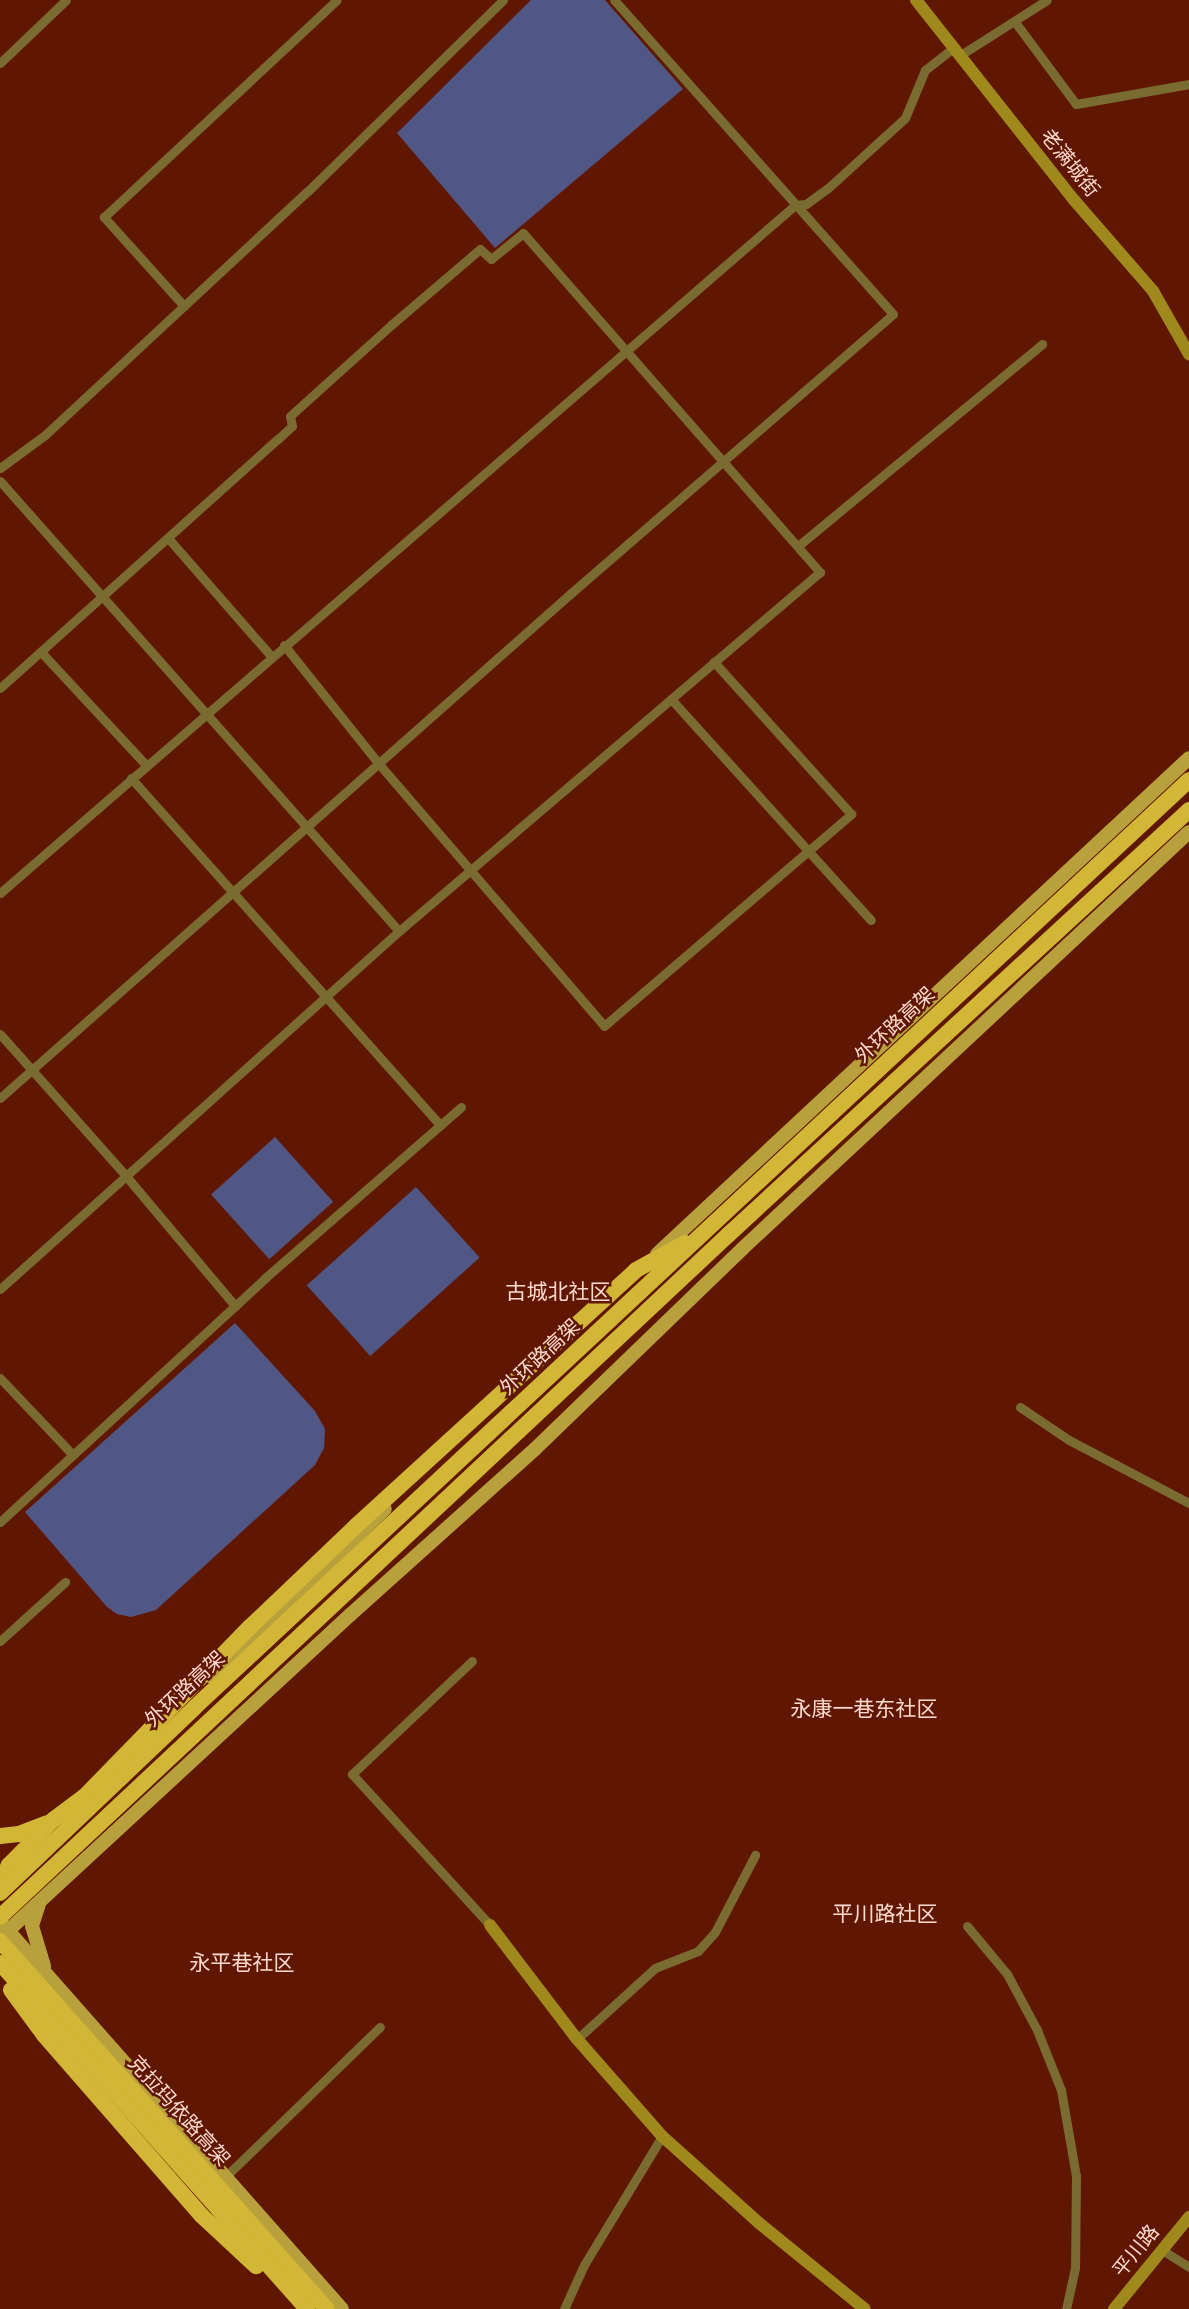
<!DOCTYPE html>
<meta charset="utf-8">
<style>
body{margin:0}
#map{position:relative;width:1189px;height:2309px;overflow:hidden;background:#601702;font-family:Karla,"Noto Sans SC",sans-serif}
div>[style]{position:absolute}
.green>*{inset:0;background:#505785;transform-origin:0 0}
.street>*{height:9px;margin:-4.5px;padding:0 4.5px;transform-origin:4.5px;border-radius:4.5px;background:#7a6b30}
.secondary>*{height:12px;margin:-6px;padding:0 6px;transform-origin:6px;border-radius:6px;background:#a0891c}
.primary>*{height:14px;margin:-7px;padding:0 7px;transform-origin:7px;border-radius:7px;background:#b8a13c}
.highway>*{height:16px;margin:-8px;padding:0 8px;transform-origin:8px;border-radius:8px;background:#d2b635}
span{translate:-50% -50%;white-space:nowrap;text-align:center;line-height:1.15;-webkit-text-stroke:5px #601702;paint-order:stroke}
.street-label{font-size:20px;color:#fed9cf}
.neighbourhood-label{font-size:21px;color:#fed9cf}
</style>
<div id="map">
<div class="green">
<i style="clip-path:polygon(531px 0,605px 0,683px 89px,495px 248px,397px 133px)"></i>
<i style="left:275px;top:1137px;width:87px;height:86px;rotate:48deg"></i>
<i style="left:416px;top:1187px;width:95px;height:147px;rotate:48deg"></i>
<i style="clip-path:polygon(235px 1323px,315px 1411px,325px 1429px,324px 1448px,315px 1465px,156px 1610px,131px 1617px,117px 1614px,107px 1607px,25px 1512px)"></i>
</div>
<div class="street">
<i style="left:1015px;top:22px;width:102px;rotate:53.4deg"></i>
<i style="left:1076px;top:104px;width:115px;rotate:-10deg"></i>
<i style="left:959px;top:56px;width:104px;rotate:-32.5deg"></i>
<i style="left:0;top:63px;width:91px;rotate:-43.7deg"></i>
<i style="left:184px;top:306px;width:120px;rotate:-132deg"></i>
<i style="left:104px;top:217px;width:318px;rotate:-43deg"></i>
<i style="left:0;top:468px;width:56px;rotate:-36.3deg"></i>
<i style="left:45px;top:435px;width:359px;rotate:-42.9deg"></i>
<i style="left:308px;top:191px;width:273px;rotate:-44.4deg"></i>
<i style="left:0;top:481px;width:601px;rotate:48.44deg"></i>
<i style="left:168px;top:538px;width:157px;rotate:48.9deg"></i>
<i style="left:798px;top:546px;width:317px;rotate:-39.6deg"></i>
<i style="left:284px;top:645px;width:152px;rotate:51.4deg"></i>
<i style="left:379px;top:764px;width:345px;rotate:49.3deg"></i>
<i style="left:604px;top:1026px;width:326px;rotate:-40.6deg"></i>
<i style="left:851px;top:814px;width:205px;rotate:-132deg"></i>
<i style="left:41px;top:652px;width:154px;rotate:47.1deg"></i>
<i style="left:0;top:688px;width:373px;rotate:-41.9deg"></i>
<i style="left:278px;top:439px;width:19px;rotate:-43deg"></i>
<i style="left:292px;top:426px;width:10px;rotate:-101deg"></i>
<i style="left:290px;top:416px;width:136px;rotate:-42deg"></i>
<i style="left:391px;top:325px;width:117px;rotate:-40.5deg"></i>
<i style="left:480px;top:249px;width:15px;rotate:42deg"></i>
<i style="left:491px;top:259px;width:41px;rotate:-39.1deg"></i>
<i style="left:523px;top:233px;width:451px;rotate:48.8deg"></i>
<i style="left:820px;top:572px;width:553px;rotate:139.54deg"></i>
<i style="left:399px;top:931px;width:536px;rotate:138.1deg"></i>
<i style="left:671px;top:699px;width:298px;rotate:47.9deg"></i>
<i style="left:131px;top:778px;width:465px;rotate:48.3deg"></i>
<i style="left:0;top:893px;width:1051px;rotate:-40.87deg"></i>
<i style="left:795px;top:205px;width:11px;rotate:-5deg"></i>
<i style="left:806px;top:204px;width:26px;rotate:-36deg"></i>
<i style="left:827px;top:189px;width:105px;rotate:-42.3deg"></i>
<i style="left:905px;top:118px;width:52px;rotate:-67.4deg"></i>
<i style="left:925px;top:70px;width:36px;rotate:-38deg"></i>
<i style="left:0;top:1034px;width:190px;rotate:48.4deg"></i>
<i style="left:126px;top:1176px;width:170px;rotate:50deg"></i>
<i style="left:0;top:1098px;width:761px;rotate:-41.48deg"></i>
<i style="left:570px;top:594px;width:427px;rotate:-40.9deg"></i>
<i style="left:893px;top:314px;width:420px;rotate:-131.6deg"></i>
<i style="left:0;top:1378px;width:106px;rotate:46.5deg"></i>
<i style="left:1020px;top:1407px;width:59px;rotate:34deg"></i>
<i style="left:1069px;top:1440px;width:136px;rotate:27.7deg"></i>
<i style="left:0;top:1522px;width:360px;rotate:-42.6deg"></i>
<i style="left:265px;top:1278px;width:260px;rotate:-41.1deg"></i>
<i style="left:0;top:1641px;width:88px;rotate:-42.2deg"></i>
<i style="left:472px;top:1661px;width:165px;rotate:136.7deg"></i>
<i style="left:352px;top:1774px;width:205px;rotate:47.6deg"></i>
<i style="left:967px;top:1926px;width:62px;rotate:50.2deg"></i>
<i style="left:1007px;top:1974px;width:64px;rotate:61.8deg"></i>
<i style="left:1037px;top:2030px;width:65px;rotate:68.2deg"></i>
<i style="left:1061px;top:2090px;width:87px;rotate:80.1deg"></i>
<i style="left:1076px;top:2176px;width:92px;rotate:90.6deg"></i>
<i style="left:1075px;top:2268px;width:42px;rotate:102.4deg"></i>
<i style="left:577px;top:2039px;width:105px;rotate:-42.3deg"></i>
<i style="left:655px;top:1968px;width:46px;rotate:-21.6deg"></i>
<i style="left:698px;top:1951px;width:25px;rotate:-48deg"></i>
<i style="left:715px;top:1932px;width:87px;rotate:-62.5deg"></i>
<i style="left:224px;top:2178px;width:217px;rotate:-44.1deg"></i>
<i style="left:1162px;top:2250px;width:32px;rotate:32deg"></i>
<i style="left:564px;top:2309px;width:48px;rotate:-65.6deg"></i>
<i style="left:584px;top:2265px;width:151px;rotate:-58.8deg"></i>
</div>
<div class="secondary">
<i style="left:916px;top:0;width:255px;rotate:51.7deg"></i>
<i style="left:1074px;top:200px;width:121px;rotate:49deg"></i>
<i style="left:1153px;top:291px;width:73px;rotate:60.3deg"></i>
<i style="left:490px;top:1925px;width:143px;rotate:52.7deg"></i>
<i style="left:577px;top:2039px;width:129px;rotate:48.8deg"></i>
<i style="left:662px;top:2136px;width:130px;rotate:41.9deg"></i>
<i style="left:759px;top:2223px;width:136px;rotate:39.1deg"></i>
<i style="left:1114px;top:2309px;width:119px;rotate:-50.8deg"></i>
</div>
<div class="primary">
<i style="left:657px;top:1254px;width:727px;rotate:-42.99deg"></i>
<i style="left:212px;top:1677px;width:241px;rotate:-44.2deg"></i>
<i style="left:39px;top:1904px;width:23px;rotate:108deg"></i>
<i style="left:32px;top:1926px;width:42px;rotate:73.3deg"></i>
<i style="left:3px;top:1925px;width:512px;rotate:48.56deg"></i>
<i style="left:0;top:1938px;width:476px;rotate:-42.7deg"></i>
<i style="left:350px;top:1615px;width:249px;rotate:-41.9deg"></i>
<i style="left:535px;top:1449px;width:288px;rotate:-44deg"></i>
<i style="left:742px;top:1249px;width:611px;rotate:-43.01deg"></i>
</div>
<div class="highway">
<i style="left:0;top:1836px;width:19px;rotate:-6deg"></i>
<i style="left:19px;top:1834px;width:30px;rotate:-21deg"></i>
<i style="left:0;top:1884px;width:21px;rotate:-65deg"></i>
<i style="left:9px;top:1865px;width:63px;rotate:-45.6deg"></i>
<i style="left:53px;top:1820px;width:39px;rotate:-37deg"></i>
<i style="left:84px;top:1797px;width:238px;rotate:-45.7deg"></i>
<i style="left:250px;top:1627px;width:146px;rotate:-43.6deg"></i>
<i style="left:356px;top:1526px;width:379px;rotate:-42.4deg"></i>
<i style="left:636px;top:1270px;width:56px;rotate:-28.9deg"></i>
<i style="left:0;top:1893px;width:269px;rotate:-43.6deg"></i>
<i style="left:195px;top:1707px;width:1359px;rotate:-43deg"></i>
<i style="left:0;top:1917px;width:998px;rotate:-43.13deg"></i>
<i style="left:728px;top:1235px;width:627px;rotate:-42.67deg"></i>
<i style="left:0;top:1941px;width:492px;rotate:48.4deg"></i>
<i style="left:0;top:1963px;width:463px;rotate:48.4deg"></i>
<i style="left:11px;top:1990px;width:56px;rotate:53.7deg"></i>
<i style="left:44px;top:2035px;width:240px;rotate:48.9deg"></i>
<i style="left:202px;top:2216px;width:74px;rotate:42.8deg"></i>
</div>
<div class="street-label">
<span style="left:1070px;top:163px;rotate:51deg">老满城街</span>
<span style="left:895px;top:1025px;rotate:-43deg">外环路高架</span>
<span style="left:540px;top:1357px;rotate:-43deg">外环路高架</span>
<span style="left:185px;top:1689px;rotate:-43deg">外环路高架</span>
<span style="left:179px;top:2111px;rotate:48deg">克拉玛依路高架</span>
<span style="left:1136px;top:2251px;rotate:-51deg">平川路</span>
</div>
<div class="neighbourhood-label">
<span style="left:558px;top:1292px">古城北社区</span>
<span style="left:864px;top:1709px">永康一巷东社区</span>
<span style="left:885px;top:1914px">平川路社区</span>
<span style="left:242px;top:1963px">永平巷社区</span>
</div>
</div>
